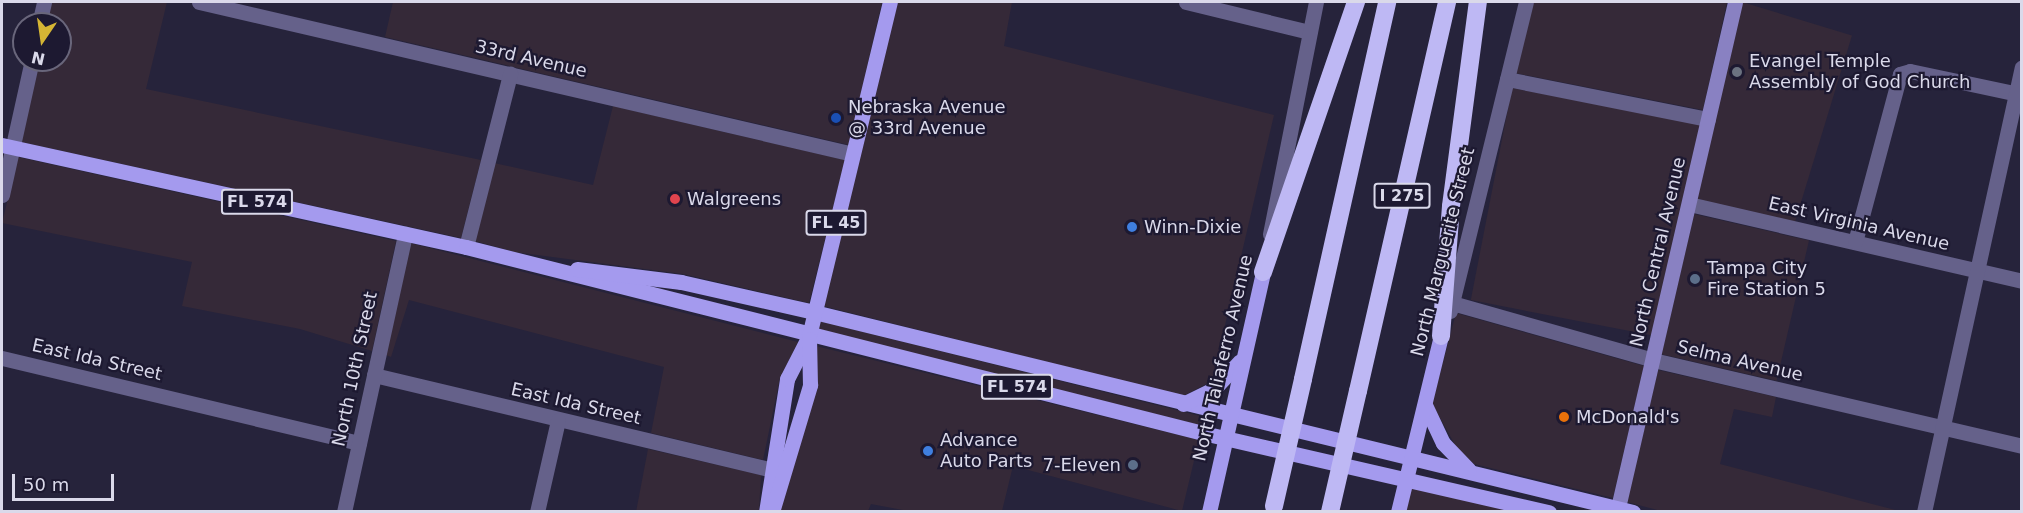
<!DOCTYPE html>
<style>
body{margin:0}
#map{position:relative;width:2023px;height:513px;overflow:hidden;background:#26233b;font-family:"DejaVu Sans",sans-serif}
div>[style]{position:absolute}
.commercial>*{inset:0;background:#352938;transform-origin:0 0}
.street>*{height:15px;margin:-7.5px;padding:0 7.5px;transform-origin:7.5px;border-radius:7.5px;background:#65618a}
.secondary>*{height:15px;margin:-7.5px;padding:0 7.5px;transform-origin:7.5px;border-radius:7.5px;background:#8981c2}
.primary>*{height:15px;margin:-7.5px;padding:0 7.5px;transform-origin:7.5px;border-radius:7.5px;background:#a49aee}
.highway>*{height:18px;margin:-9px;padding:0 9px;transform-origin:9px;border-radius:9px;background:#beb8f4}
.highway-bridge>*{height:18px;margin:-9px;padding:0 9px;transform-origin:9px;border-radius:9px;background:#beb8f4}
.dots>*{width:16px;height:16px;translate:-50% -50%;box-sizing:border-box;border:3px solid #1d1931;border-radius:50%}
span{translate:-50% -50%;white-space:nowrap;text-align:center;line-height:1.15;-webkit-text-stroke:4.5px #1d1931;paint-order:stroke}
.shield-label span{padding:2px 4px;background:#1d1931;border:2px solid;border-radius:4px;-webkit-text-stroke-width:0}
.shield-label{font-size:16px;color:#dad9ea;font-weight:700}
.street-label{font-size:18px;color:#dad9ea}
.poi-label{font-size:18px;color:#dad9ea}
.left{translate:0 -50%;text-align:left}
.right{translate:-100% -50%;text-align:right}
.frame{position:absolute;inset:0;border:3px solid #dad9ea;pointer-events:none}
.north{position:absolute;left:12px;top:12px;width:60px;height:60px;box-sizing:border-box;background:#1d1931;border:2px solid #69667b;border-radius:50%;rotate:193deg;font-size:16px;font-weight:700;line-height:24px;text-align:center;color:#dad9ea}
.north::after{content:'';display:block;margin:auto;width:21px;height:27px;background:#d5b534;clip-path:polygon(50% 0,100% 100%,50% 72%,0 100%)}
.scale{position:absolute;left:12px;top:474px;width:102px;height:27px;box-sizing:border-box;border:3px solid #dad9ea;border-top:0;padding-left:8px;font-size:18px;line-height:21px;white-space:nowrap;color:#dad9ea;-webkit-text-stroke:4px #1d1931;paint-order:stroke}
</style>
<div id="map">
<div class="commercial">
<i style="clip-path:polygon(52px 2px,167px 2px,146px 89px,481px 160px,461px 238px,21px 142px,39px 60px,60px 60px,60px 24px,47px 24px)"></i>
<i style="clip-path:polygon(393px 2px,882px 2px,849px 145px,385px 37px)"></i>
<i style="clip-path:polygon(897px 2px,1012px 2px,1004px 46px,1274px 115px,1212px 381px,1183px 396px,823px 306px)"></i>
<i style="clip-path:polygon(1533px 2px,1727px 2px,1703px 110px,1515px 73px)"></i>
<i style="left:1742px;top:2px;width:115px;height:201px;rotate:17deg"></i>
<i style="left:1512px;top:88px;width:192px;height:216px;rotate:11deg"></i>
<i style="clip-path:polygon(613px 106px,845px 160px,809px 303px,683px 274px,514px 252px,475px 241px,494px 163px,593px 185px)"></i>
<i style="clip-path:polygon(18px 157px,396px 241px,372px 351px,300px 329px,182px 306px,192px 262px,2px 223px)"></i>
<i style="left:1694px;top:214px;width:118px;height:144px;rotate:13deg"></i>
<i style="clip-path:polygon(410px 243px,798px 342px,780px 378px,763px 460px,651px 433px,664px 367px,409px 300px,391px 357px,386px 355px)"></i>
<i style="clip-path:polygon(1456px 313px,1644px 366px,1613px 498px,1474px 464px,1458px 450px,1432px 404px)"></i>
<i style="left:819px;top:321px;width:397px;height:9px;rotate:14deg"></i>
<i style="clip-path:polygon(816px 346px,1199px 440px,1182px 511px,1013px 466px,1002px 511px,908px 511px,871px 504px,868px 511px,779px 512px,817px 387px)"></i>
<i style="clip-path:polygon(1658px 370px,1776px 397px,1772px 417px,1734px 409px,1720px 464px,1899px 511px,1665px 512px,1627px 502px)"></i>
<i style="clip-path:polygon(648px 449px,761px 475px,759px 511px,636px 512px)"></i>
<i style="clip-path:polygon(1412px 485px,1525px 512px,1406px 512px)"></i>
</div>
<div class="street">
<i style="left:199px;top:2px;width:671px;rotate:13.08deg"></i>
<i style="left:1186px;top:2px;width:127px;rotate:13.7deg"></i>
<i style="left:39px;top:24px;width:23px;rotate:-77deg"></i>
<i style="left:1507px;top:79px;width:205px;rotate:11.3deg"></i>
<i style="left:2px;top:195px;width:138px;rotate:-77.5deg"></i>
<i style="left:1689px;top:204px;width:342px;rotate:13deg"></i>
<i style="left:1270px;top:234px;width:237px;rotate:-78.8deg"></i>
<i style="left:1855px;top:242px;width:174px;rotate:-75deg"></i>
<i style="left:1900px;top:74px;width:10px;rotate:-17deg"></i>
<i style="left:1910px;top:71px;width:110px;rotate:12deg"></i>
<i style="left:466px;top:247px;width:179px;rotate:-75.7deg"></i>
<i style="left:1452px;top:303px;width:209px;rotate:15.8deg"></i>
<i style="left:1653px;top:360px;width:379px;rotate:13.1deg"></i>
<i style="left:1450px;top:311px;width:318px;rotate:-76.2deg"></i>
<i style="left:2px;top:358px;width:367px;rotate:13.4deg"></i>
<i style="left:374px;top:375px;width:406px;rotate:13.4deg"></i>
<i style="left:344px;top:512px;width:285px;rotate:-77.6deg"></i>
<i style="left:537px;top:512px;width:94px;rotate:-77.1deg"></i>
<i style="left:1924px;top:512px;width:455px;rotate:-77.6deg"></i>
</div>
<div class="secondary">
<i style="left:1617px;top:512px;width:523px;rotate:-76.97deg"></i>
</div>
<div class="primary">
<i style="left:2px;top:145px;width:475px;rotate:12.4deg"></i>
<i style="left:466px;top:247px;width:760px;rotate:14.16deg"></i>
<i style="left:1203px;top:433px;width:355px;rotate:12.9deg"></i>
<i style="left:577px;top:269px;width:105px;rotate:7.1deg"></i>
<i style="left:681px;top:282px;width:136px;rotate:12.7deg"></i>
<i style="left:814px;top:312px;width:843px;rotate:13.72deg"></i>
<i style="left:1183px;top:404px;width:34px;rotate:-26deg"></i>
<i style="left:1214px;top:389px;width:38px;rotate:-47deg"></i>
<i style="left:1425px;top:405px;width:42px;rotate:64.7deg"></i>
<i style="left:1443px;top:443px;width:37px;rotate:46deg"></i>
<i style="left:766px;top:512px;width:135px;rotate:-81deg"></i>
<i style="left:787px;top:379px;width:48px;rotate:-62.9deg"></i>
<i style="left:809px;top:336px;width:344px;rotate:-76.4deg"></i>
<i style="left:772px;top:512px;width:133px;rotate:-73.3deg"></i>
<i style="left:810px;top:385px;width:46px;rotate:-91.2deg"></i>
<i style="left:1209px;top:512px;width:246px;rotate:-77.3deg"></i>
<i style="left:1398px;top:512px;width:181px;rotate:-76.3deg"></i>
</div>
<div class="highway">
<i style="left:1263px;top:272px;width:286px;rotate:-71deg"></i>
<i style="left:1441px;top:336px;width:130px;rotate:-85.6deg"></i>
<i style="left:1451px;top:206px;width:206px;rotate:-82.5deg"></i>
<i style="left:1303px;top:379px;width:386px;rotate:-77.4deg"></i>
<i style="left:1358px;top:391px;width:399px;rotate:-77.1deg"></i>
</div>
<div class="highway-bridge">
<i style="left:1274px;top:506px;width:130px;rotate:-77.1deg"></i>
<i style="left:1330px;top:512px;width:124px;rotate:-77deg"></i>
</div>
<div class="dots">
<i style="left:1737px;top:72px;background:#6b7280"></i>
<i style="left:836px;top:118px;background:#1a4fb4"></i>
<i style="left:675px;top:199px;background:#e0444e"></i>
<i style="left:1132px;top:227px;background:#3f7fe0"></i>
<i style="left:1695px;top:279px;background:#5c6f8a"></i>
<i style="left:1564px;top:417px;background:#e8710a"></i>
<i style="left:928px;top:451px;background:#3f7fe0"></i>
<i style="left:1133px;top:465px;background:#5c6f8a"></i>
</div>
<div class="shield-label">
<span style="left:1402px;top:196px">I 275</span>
<span style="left:257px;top:202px">FL 574</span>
<span style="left:836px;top:223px">FL 45</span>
<span style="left:1017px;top:387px">FL 574</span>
</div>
<div class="street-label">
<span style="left:531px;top:59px;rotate:13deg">33rd Avenue</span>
<span style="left:1859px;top:224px;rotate:13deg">East Virginia Avenue</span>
<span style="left:1443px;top:252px;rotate:-76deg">North Marguerite Street</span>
<span style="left:1658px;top:252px;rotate:-77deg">North Central Avenue</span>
<span style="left:1223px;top:358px;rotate:-77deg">North Taliaferro Avenue</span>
<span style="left:97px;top:360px;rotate:13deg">East Ida Street</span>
<span style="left:1740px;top:361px;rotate:13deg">Selma Avenue</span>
<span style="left:355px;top:369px;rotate:-78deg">North 10th Street</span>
<span style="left:576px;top:404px;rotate:13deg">East Ida Street</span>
</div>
<div class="poi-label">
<span class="left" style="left:1749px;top:72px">Evangel Temple<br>Assembly of God Church</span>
<span class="left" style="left:848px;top:118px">Nebraska Avenue<br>@ 33rd Avenue</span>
<span class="left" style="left:687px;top:199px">Walgreens</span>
<span class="left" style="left:1144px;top:227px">Winn-Dixie</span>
<span class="left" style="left:1707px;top:279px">Tampa City<br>Fire Station 5</span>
<span class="left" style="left:1576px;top:417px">McDonald's</span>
<span class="left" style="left:940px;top:451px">Advance<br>Auto Parts</span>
<span class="right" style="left:1121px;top:465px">7-Eleven</span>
</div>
<div class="frame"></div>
<div class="north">N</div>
<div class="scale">50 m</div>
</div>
